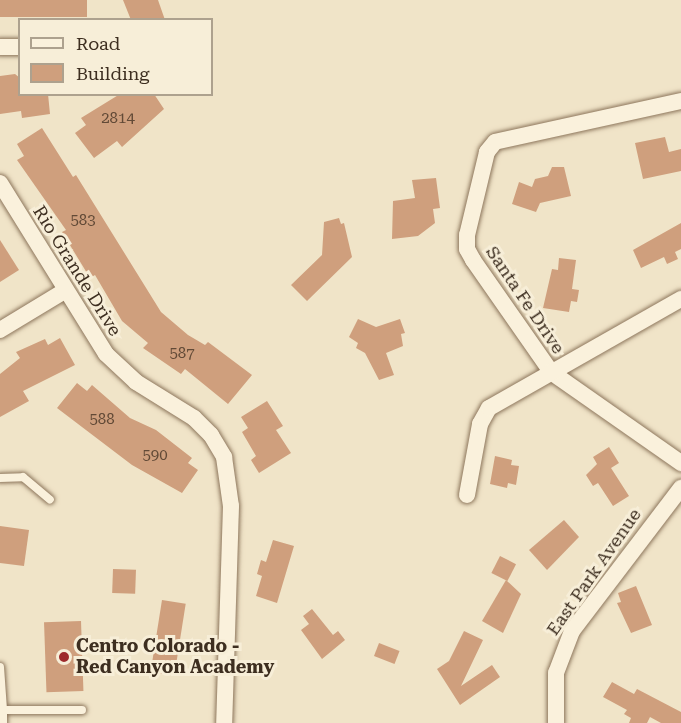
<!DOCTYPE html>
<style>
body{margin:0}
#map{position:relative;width:681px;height:723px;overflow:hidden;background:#f0e4c8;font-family:"Roboto Serif",serif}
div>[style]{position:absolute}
.building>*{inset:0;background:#cf9f7d;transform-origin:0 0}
.roads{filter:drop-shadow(0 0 2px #8d765c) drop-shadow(0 0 2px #8d765c)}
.lane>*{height:8px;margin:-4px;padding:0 4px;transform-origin:4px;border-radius:4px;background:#faf1dc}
.street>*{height:16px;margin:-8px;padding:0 8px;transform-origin:8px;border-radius:8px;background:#faf1dc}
.dots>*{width:16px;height:16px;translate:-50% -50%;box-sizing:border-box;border:3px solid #f7eed8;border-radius:50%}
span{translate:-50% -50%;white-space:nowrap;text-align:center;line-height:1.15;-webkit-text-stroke:6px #f7eed8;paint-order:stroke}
.number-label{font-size:15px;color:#624a37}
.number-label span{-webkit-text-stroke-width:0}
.street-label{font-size:18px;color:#3d2e20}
.poi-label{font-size:18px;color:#3d2e20;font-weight:700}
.left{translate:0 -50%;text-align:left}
.legend{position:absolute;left:18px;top:18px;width:195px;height:78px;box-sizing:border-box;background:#f7eed8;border:2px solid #ada18e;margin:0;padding:8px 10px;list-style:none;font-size:18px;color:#3d2e20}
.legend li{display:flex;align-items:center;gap:12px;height:30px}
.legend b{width:30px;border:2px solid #ada18e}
</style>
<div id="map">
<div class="building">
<i style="left:0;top:0;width:87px;height:17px"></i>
<i style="clip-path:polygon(123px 0,158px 0,165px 20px,131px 20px)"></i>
<i style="clip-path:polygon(15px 74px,20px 78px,20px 94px,48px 94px,50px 114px,22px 118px,21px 111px,0 114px,0 76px)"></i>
<i style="clip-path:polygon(120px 94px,154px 94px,164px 109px,122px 147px,117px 141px,94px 158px,75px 133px,86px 125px,81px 118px)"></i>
<i style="clip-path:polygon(42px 128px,73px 177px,76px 175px,161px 312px,188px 335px,205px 345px,208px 342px,252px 375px,228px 404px,185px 369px,181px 374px,143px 348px,148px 343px,122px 321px,95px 275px,90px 278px,62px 232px,66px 230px,17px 160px,24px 156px,17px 144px)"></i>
<i style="clip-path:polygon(665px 137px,669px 152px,681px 149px,681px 171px,643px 179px,635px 143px)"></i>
<i style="clip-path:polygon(552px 167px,564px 167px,571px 196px,540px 203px,536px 212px,512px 204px,519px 182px,532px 187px,535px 179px,548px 176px)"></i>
<i style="clip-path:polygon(436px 178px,440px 208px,433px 209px,435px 223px,418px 236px,392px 239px,393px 201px,415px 198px,412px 180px)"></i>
<i style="clip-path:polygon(339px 218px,341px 224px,344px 223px,352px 257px,307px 301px,291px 285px,322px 255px,324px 222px)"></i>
<i style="clip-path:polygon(681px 223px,681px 249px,675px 252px,678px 259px,667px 264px,664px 257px,641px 268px,633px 250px)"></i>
<i style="clip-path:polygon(0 240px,19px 270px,0 282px)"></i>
<i style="clip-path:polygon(559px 258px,576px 260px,572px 289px,579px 290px,577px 302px,571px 301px,569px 312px,543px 308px,552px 269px,558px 270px)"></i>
<i style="clip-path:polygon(358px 319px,376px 327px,400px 319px,405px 333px,401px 334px,403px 346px,386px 353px,394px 375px,379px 380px,365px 353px,356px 348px,358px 343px,349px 337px)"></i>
<i style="clip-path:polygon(60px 338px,75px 365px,23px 391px,29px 401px,0 417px,0 374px,20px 358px,16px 352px,45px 339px,48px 345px)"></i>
<i style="clip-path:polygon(77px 383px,87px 391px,92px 385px,130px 418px,156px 430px,192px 458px,188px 463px,198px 470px,182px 493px,132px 465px,57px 408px)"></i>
<i style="clip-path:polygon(267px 401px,283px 426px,276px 430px,291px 453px,259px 473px,251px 460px,256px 456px,242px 432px,248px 428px,241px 417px)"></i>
<i style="clip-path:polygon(609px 447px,619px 463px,611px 468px,629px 496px,613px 506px,598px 483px,593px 486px,586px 475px,597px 464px,593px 457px)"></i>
<i style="clip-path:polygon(495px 456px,512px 460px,511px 465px,519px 466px,516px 485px,508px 483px,507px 488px,490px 484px)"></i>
<i style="clip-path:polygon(564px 520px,579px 537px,547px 570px,529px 550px)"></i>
<i style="clip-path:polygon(0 526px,29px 530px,24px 566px,0 563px)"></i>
<i style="clip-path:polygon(273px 540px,294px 546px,277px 603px,256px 596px,262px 576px,257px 574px,261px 560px,266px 562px)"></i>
<i style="left:500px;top:556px;width:18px;height:19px;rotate:27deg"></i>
<i style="left:113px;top:569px;width:23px;height:24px;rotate:2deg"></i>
<i style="clip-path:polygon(506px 580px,521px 594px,503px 633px,482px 621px)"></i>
<i style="clip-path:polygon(636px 586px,652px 625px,631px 633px,617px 603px,621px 602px,618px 593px)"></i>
<i style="left:162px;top:600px;width:24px;height:73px;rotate:9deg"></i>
<i style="clip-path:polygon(312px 609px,333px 635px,338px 631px,345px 640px,322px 659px,301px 630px,309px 624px,303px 616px)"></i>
<i style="left:81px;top:621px;width:70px;height:37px;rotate:88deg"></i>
<i style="clip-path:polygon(464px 631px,483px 640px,461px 686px,492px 665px,500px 677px,460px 705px,437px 669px,449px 661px)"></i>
<i style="left:379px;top:643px;width:22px;height:14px;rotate:21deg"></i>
<i style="clip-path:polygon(612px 682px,634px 694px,637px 689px,681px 712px,681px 723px,661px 723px,650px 717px,647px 723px,629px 723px,631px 718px,624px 714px,627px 710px,603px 697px)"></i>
</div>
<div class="roads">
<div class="lane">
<i style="left:0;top:478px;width:23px;rotate:-2deg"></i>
<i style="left:23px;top:477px;width:35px;rotate:40deg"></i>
<i style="left:0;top:667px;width:43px;rotate:86deg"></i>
<i style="left:3px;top:710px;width:79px"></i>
<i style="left:0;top:710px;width:3px"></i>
<i style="left:3px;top:710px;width:13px;rotate:90deg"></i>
</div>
<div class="street">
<i style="left:0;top:47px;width:20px"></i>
<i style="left:681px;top:101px;width:190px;rotate:167.6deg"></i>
<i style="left:495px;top:142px;width:13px;rotate:129deg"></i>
<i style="left:487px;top:152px;width:85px;rotate:103.5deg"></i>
<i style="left:467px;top:235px;width:14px;rotate:90deg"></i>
<i style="left:467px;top:249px;width:13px;rotate:61deg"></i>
<i style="left:473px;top:260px;width:136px;rotate:55.1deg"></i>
<i style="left:551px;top:372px;width:159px;rotate:35deg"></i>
<i style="left:0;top:183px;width:201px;rotate:58.2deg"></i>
<i style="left:106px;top:354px;width:41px;rotate:43deg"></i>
<i style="left:136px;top:382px;width:68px;rotate:31.8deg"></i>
<i style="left:194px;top:418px;width:24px;rotate:45deg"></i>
<i style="left:211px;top:435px;width:26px;rotate:59deg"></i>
<i style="left:224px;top:457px;width:49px;rotate:81.9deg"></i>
<i style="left:231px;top:506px;width:217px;rotate:91.8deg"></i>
<i style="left:0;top:330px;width:77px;rotate:-31.2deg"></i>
<i style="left:467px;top:495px;width:72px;rotate:-79.6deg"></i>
<i style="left:480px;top:424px;width:18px;rotate:-61deg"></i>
<i style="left:489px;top:408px;width:221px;rotate:-29.6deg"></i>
<i style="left:556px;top:723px;width:50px;rotate:-90deg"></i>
<i style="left:556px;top:673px;width:45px;rotate:-69.1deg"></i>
<i style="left:572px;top:631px;width:180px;rotate:-52.7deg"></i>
</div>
</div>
<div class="dots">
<i style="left:64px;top:657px;background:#9e2a2b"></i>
</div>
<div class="number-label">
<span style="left:118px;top:119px">2814</span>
<span style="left:83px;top:221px">583</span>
<span style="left:182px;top:354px">587</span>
<span style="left:102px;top:420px">588</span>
<span style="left:155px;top:456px">590</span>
</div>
<div class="street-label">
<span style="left:77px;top:271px;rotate:58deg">Rio Grande Drive</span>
<span style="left:525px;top:300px;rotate:56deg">Santa Fe Drive</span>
<span style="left:594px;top:572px;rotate:-55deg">East Park Avenue</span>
</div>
<div class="poi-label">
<span class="left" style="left:76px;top:657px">Centro Colorado -<br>Red Canyon Academy</span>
</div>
<ul class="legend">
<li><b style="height:8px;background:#faf1dc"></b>Road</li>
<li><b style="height:16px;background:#cf9f7d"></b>Building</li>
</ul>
</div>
